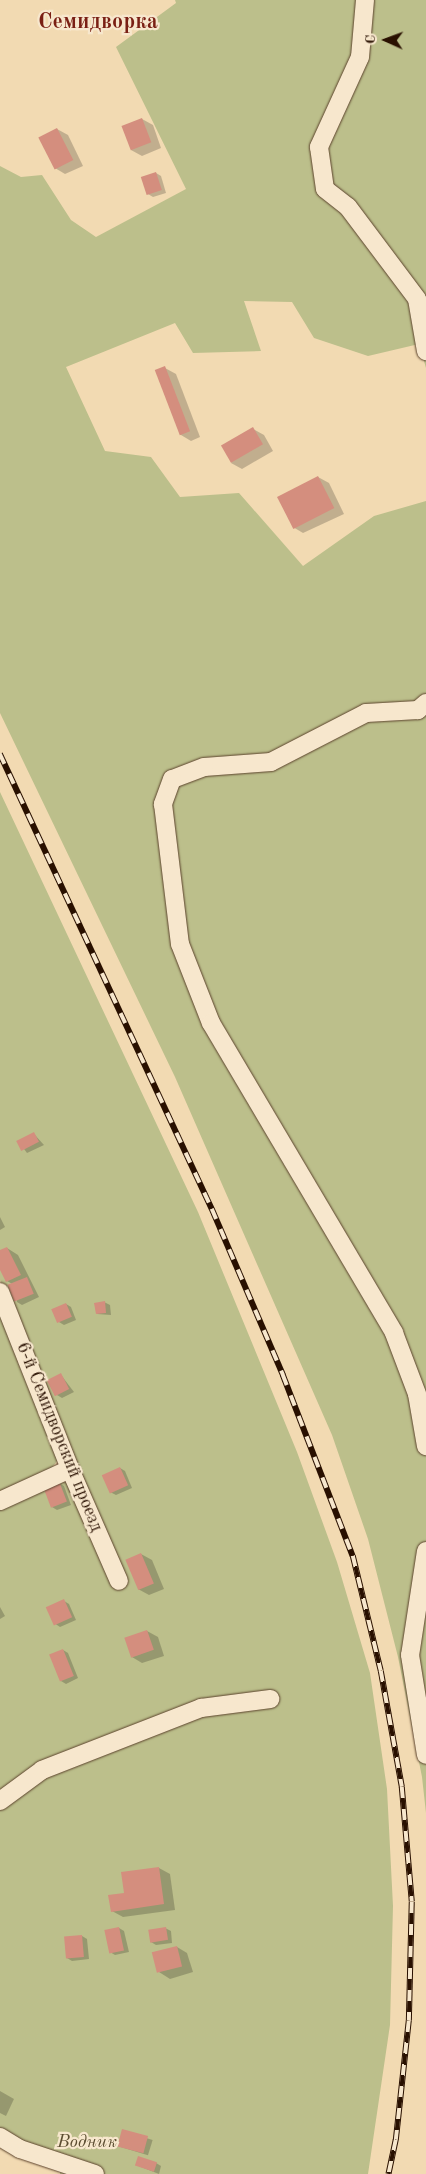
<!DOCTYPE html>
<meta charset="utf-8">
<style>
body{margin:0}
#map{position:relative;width:426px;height:2174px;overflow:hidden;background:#f2dab2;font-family:"Old Standard TT",serif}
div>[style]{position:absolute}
.green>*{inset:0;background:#bcbf8b}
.shadow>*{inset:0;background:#0003;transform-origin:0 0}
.building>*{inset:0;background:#d48e7e;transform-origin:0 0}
.roads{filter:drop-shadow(0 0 1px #5b422c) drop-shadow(0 0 1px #5b422c)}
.minor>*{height:18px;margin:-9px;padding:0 9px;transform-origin:9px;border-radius:9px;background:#f7e7cd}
.rail>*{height:5.5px;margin-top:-2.75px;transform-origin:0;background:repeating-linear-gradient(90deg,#f7e7cd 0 11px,#291000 0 22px);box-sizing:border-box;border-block:1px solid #291000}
span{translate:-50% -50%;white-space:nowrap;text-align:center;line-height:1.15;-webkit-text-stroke:4.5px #f7e7cd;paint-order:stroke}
.street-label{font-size:18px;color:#291000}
.park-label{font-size:18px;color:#5c4d31;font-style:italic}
.district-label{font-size:22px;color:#7a1f14;font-weight:700}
.north{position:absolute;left:361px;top:15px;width:50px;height:50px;-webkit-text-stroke:4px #f7e7cd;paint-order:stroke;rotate:272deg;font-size:14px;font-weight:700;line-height:20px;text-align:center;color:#291000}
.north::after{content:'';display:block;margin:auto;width:18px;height:22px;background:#291000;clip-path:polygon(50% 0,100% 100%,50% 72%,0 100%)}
</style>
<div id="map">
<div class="green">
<i style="clip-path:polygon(175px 0,426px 0,426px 368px,419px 344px,368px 356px,314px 338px,292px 302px,244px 301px,261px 351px,193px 353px,175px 323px,66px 367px,105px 451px,151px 457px,180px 497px,239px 493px,303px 566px,374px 516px,426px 501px,426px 1813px,422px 1777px,398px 1657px,368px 1539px,332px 1435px,175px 1077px,0 713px,0 166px,21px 177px,42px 175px,71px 220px,96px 237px,186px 189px,116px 47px,176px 3px)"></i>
<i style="clip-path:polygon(0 792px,198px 1212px,297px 1452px,337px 1562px,370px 1673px,387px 1789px,393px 1906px,390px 2025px,368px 2174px,60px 2174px,60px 2157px,0 2131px,0 1504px,59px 1479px,71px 1485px,73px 1460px,0 1280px)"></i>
<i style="clip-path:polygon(0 1301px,60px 1457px,48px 1473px,0 1497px)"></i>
</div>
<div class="shadow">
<i style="clip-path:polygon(142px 119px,153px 125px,161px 148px,142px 156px,131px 150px)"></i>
<i style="clip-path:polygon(57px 129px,68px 135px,83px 166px,65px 174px,55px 168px)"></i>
<i style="clip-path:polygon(156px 173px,161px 176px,166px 193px,153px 197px,148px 194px)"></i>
<i style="clip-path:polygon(165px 368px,176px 374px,200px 437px,191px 441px,181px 435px)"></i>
<i style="clip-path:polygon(253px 429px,264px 435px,273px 451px,242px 469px,231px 463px)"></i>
<i style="clip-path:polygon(318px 477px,329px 483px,344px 514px,303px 533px,293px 527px)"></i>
<i style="clip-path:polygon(34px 1134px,44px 1145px,27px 1153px,18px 1141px)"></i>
<i style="clip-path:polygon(0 1217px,5px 1227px,0 1230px)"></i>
<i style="clip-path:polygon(7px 1248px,18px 1255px,39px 1297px,22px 1305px,17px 1302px,14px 1285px,7px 1281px,0 1267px,0 1252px)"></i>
<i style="clip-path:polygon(104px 1302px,110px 1305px,111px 1315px,97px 1314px)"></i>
<i style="clip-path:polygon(66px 1304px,71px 1307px,76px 1320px,64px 1325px,59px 1322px)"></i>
<i style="clip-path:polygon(61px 1375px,74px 1392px,62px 1398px,57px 1395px)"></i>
<i style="clip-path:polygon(120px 1468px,125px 1471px,132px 1488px,116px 1495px,110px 1492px)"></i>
<i style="clip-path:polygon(59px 1483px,64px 1486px,71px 1505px,57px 1510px,52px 1507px)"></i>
<i style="clip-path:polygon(141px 1554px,152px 1560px,164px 1589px,149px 1595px,138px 1589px)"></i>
<i style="clip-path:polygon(64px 1601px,69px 1604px,76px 1620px,60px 1627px,54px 1623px)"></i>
<i style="clip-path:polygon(0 1607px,5px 1616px,0 1619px)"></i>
<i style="clip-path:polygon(147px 1631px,158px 1637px,164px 1656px,142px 1663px,132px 1657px)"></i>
<i style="clip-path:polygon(63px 1650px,68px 1653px,78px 1678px,66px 1684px,61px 1681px)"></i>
<i style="clip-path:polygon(159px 1868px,170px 1874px,175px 1910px,123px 1917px,112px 1911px)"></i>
<i style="clip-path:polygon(119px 1928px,124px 1931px,129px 1952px,115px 1955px,110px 1952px)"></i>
<i style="clip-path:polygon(165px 1928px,171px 1931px,172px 1943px,156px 1945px,151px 1942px)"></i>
<i style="clip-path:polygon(82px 1936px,87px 1939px,89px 1959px,72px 1961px,67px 1958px)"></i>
<i style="clip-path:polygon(177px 1947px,187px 1953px,193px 1972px,170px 1979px,159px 1972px)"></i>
<i style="clip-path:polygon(0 2091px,14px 2099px,6px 2116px,0 2113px)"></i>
<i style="left:123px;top:2131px;width:31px;height:16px;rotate:17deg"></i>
<i style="clip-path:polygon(156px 2163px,161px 2166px,159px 2174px,136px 2165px)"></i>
</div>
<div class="building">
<i style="left:142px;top:118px;width:26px;height:22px;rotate:69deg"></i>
<i style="left:57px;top:128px;width:36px;height:21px;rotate:63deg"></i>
<i style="left:156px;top:172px;width:19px;height:16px;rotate:72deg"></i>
<i style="left:165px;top:366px;width:70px;height:11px;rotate:69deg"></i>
<i style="left:253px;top:427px;width:20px;height:37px;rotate:60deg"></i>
<i style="left:318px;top:476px;width:36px;height:46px;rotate:63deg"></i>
<i style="left:34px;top:1132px;width:11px;height:20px;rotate:63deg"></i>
<i style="clip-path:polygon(7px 1247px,21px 1275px,6px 1282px,0 1270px,0 1250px)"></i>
<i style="left:27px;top:1277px;width:18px;height:21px;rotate:68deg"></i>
<i style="clip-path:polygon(105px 1301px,106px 1313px,96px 1314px,94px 1303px)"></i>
<i style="left:66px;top:1303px;width:15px;height:16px;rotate:67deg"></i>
<i style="left:61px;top:1373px;width:18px;height:16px;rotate:63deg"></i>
<i style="left:120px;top:1467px;width:20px;height:20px;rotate:66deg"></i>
<i style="left:59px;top:1481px;width:22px;height:17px;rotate:69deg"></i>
<i style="left:141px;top:1553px;width:33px;height:17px;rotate:67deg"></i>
<i style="left:64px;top:1599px;width:20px;height:20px;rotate:66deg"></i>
<i style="left:147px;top:1630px;width:21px;height:24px;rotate:71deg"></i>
<i style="left:63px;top:1649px;width:29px;height:15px;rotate:68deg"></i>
<i style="clip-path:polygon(159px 1867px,164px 1904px,111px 1912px,108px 1895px,124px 1893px,121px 1872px)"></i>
<i style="left:119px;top:1927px;width:24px;height:15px;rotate:78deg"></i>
<i style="left:166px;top:1927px;width:13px;height:18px;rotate:81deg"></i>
<i style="left:82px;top:1935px;width:22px;height:18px;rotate:85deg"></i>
<i style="left:177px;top:1946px;width:21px;height:26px;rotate:76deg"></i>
<i style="left:122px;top:2129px;width:27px;height:18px;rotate:15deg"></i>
<i style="left:138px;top:2156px;width:20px;height:10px;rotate:18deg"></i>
</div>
<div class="roads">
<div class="minor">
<i style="left:365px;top:0;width:57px;rotate:95deg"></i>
<i style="left:360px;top:57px;width:99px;rotate:114.5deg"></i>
<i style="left:319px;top:147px;width:42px;rotate:81.9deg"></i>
<i style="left:325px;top:189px;width:29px;rotate:38deg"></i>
<i style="left:348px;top:207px;width:115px;rotate:53.1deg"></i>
<i style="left:417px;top:299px;width:53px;rotate:80.2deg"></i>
<i style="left:426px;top:703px;width:11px;rotate:139deg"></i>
<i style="left:418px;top:710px;width:52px;rotate:176.7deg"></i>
<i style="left:366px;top:713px;width:107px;rotate:152.7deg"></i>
<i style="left:271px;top:762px;width:67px;rotate:175.7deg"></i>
<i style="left:204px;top:767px;width:34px;rotate:159deg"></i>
<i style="left:172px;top:779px;width:27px;rotate:110deg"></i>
<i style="left:163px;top:804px;width:141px;rotate:83.1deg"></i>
<i style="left:180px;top:944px;width:85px;rotate:68.6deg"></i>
<i style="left:211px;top:1023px;width:360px;rotate:59.4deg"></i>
<i style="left:394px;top:1333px;width:65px;rotate:69.3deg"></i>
<i style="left:417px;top:1394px;width:53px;rotate:80.2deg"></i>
<i style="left:0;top:1292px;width:190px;rotate:68.4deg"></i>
<i style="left:70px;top:1469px;width:122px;rotate:66.4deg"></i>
<i style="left:0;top:1501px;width:77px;rotate:-24.6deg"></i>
<i style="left:426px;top:1551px;width:105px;rotate:98.7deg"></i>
<i style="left:410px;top:1655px;width:101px;rotate:80.9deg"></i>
<i style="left:0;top:1801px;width:52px;rotate:-36.4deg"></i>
<i style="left:42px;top:1770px;width:171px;rotate:-21.3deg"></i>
<i style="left:201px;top:1708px;width:70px;rotate:-7.4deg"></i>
<i style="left:0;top:2137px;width:23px;rotate:31deg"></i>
<i style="left:20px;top:2149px;width:79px;rotate:18.4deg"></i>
</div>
</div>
<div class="rail">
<i style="left:0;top:754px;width:502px;rotate:65.02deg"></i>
<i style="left:212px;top:1209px;width:181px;rotate:66.8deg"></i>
<i style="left:283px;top:1375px;width:194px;rotate:68.9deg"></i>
<i style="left:353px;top:1556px;width:118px;rotate:76.3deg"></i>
<i style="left:381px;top:1671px;width:118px;rotate:79.7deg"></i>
<i style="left:402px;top:1787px;width:115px;rotate:85deg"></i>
<i style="left:412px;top:1902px;width:119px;rotate:91.4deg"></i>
<i style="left:409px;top:2021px;width:120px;rotate:96.2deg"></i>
<i style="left:396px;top:2140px;width:35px;rotate:102deg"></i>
</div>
<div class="street-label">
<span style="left:59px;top:1437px;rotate:68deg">6-й Семидворский проезд</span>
</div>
<div class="park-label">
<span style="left:87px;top:2142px">Водник</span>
</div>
<div class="district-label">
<span style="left:98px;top:23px">Семидворка</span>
</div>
<div class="north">С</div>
</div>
